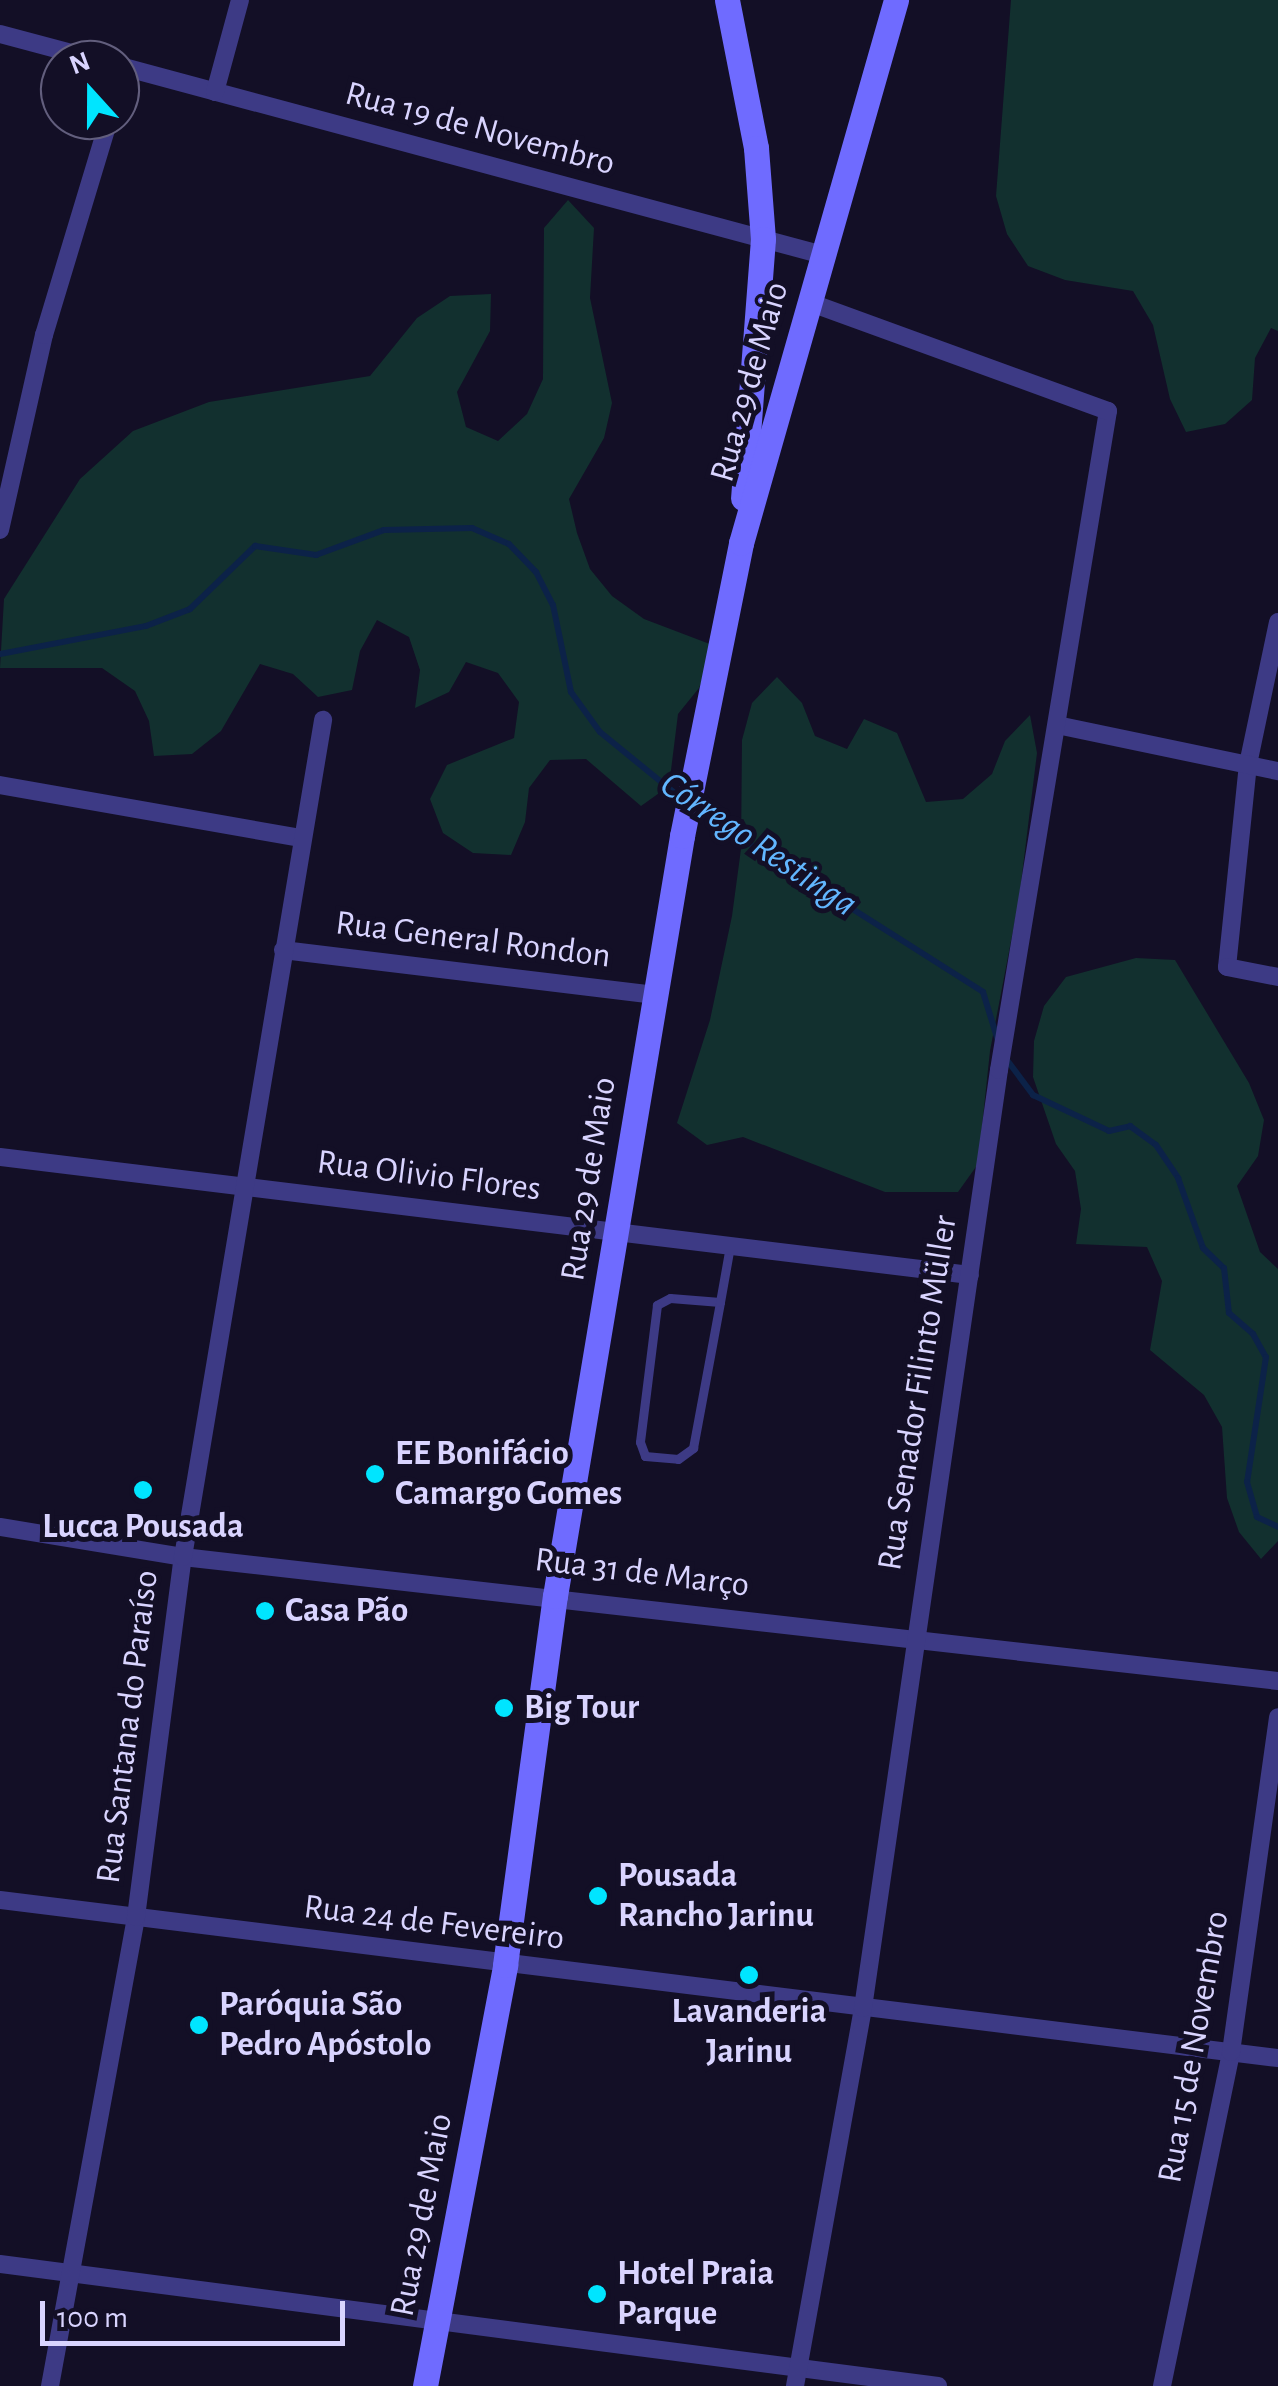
<!DOCTYPE html>
<meta charset="utf-8">
<style>
body{margin:0}
#map{position:relative;width:1278px;height:2386px;overflow:hidden;background:#130f26;font-family:"Alegreya Sans",sans-serif}
div>[style]{position:absolute}
.green>*{inset:0;background:#12302f}
.stream>*{height:6px;margin:-3px;padding:0 3px;transform-origin:3px;border-radius:3px;background:#0c2248}
.lane>*{height:9px;margin:-4.5px;padding:0 4.5px;transform-origin:4.5px;border-radius:4.5px;background:#3d3a85}
.street>*{height:18px;margin:-9px;padding:0 9px;transform-origin:9px;border-radius:9px;background:#3d3a85}
.secondary>*{height:25px;margin:-12.5px;padding:0 12.5px;transform-origin:12.5px;border-radius:12.5px;background:#6f6bff}
.dots>*{width:28px;height:28px;translate:-50% -50%;box-sizing:border-box;border:5px solid #130f26;border-radius:50%}
span{translate:-50% -50%;white-space:nowrap;text-align:center;line-height:1.15;-webkit-text-stroke:10px #130f26;paint-order:stroke}
.street-label{font-size:35px;color:#d9d4ff}
.poi-label{font-size:35px;color:#d9d4ff;font-weight:700}
.left{translate:0 -50%;text-align:left}
.water-label{font-size:38px;color:#62b6ff;font-style:italic}
.north{position:absolute;left:40px;top:40px;width:100px;height:100px;box-sizing:border-box;background:#130f26;border:2px solid #625e7d;border-radius:50%;rotate:339deg;font-size:28px;font-weight:700;line-height:40px;text-align:center;color:#d9d4ff}
.north::after{content:'';display:block;margin:auto;width:35px;height:45px;background:#00e5ff;clip-path:polygon(50% 0,100% 100%,50% 72%,0 100%)}
.scale{position:absolute;left:40px;top:2301px;width:305px;height:45px;box-sizing:border-box;border:5px solid #d9d4ff;border-top:0;padding-left:12px;font-size:30px;line-height:35px;white-space:nowrap;color:#d9d4ff;-webkit-text-stroke:8px #130f26;paint-order:stroke}
</style>
<div id="map">
<div class="green">
<i style="clip-path:polygon(1011px 0,1278px 0,1278px 331px,1271px 328px,1255px 358px,1252px 400px,1225px 424px,1186px 432px,1170px 399px,1153px 325px,1133px 291px,1065px 280px,1028px 266px,1007px 234px,996px 196px)"></i>
<i style="clip-path:polygon(568px 200px,594px 228px,590px 298px,612px 403px,604px 438px,569px 499px,577px 533px,590px 569px,612px 596px,644px 619px,715px 646px,699px 688px,678px 714px,669px 786px,641px 806px,586px 759px,550px 760px,529px 788px,525px 822px,511px 855px,473px 853px,443px 833px,430px 799px,447px 765px,514px 738px,519px 702px,498px 673px,466px 662px,449px 692px,415px 708px,420px 670px,409px 637px,377px 620px,360px 651px,352px 690px,318px 697px,293px 674px,260px 664px,221px 731px,192px 754px,154px 756px,149px 721px,135px 691px,102px 668px,0 668px,4px 599px,80px 479px,133px 431px,209px 402px,370px 376px,417px 318px,450px 296px,491px 294px,490px 331px,457px 392px,466px 427px,498px 441px,527px 414px,543px 379px,544px 228px)"></i>
<i style="clip-path:polygon(777px 677px,802px 703px,815px 736px,847px 749px,864px 719px,897px 733px,926px 802px,963px 799px,992px 774px,1005px 741px,1030px 715px,1037px 753px,1019px 899px,990px 1051px,978px 1164px,958px 1192px,885px 1192px,743px 1137px,707px 1145px,677px 1123px,710px 1020px,732px 916px,741px 849px,742px 740px,752px 703px)"></i>
<i style="clip-path:polygon(1136px 958px,1175px 960px,1249px 1083px,1264px 1120px,1258px 1156px,1237px 1186px,1260px 1252px,1278px 1269px,1278px 1541px,1261px 1559px,1239px 1532px,1227px 1498px,1222px 1427px,1204px 1395px,1150px 1350px,1162px 1281px,1147px 1247px,1076px 1244px,1081px 1209px,1075px 1171px,1056px 1144px,1033px 1077px,1034px 1041px,1044px 1006px,1066px 977px)"></i>
</div>
<div class="stream">
<i style="left:0;top:654px;width:149px;rotate:-10.9deg"></i>
<i style="left:146px;top:626px;width:47px;rotate:-21.1deg"></i>
<i style="left:190px;top:609px;width:91px;rotate:-44.1deg"></i>
<i style="left:255px;top:546px;width:62px;rotate:8.4deg"></i>
<i style="left:316px;top:555px;width:72px;rotate:-20.2deg"></i>
<i style="left:384px;top:530px;width:88px;rotate:-1.3deg"></i>
<i style="left:472px;top:528px;width:40px;rotate:23.4deg"></i>
<i style="left:509px;top:544px;width:39px;rotate:46deg"></i>
<i style="left:536px;top:572px;width:37px;rotate:63deg"></i>
<i style="left:553px;top:605px;width:89px;rotate:78.3deg"></i>
<i style="left:571px;top:692px;width:49px;rotate:54.1deg"></i>
<i style="left:600px;top:732px;width:104px;rotate:39.2deg"></i>
<i style="left:695px;top:809px;width:341px;rotate:32.4deg"></i>
<i style="left:983px;top:992px;width:54px;rotate:72.9deg"></i>
<i style="left:1007px;top:1060px;width:44px;rotate:53.4deg"></i>
<i style="left:1033px;top:1095px;width:84px;rotate:25.3deg"></i>
<i style="left:1109px;top:1131px;width:22px;rotate:-13deg"></i>
<i style="left:1130px;top:1126px;width:32px;rotate:36deg"></i>
<i style="left:1156px;top:1145px;width:40px;rotate:56deg"></i>
<i style="left:1178px;top:1178px;width:74px;rotate:70.3deg"></i>
<i style="left:1203px;top:1248px;width:29px;rotate:44deg"></i>
<i style="left:1224px;top:1268px;width:45px;rotate:83.7deg"></i>
<i style="left:1229px;top:1313px;width:32px;rotate:41deg"></i>
<i style="left:1253px;top:1334px;width:26px;rotate:61deg"></i>
<i style="left:1266px;top:1357px;width:126px;rotate:98.6deg"></i>
<i style="left:1247px;top:1482px;width:36px;rotate:74deg"></i>
<i style="left:1257px;top:1517px;width:23px;rotate:25deg"></i>
</div>
<div class="lane">
<i style="left:720px;top:1302px;width:50px;rotate:-175.4deg"></i>
<i style="left:670px;top:1298px;width:15px;rotate:152deg"></i>
<i style="left:657px;top:1305px;width:138px;rotate:97.1deg"></i>
<i style="left:640px;top:1442px;width:15px;rotate:70deg"></i>
<i style="left:645px;top:1456px;width:33px;rotate:5deg"></i>
<i style="left:678px;top:1459px;width:19px;rotate:-36deg"></i>
<i style="left:693px;top:1448px;width:148px;rotate:-79.5deg"></i>
<i style="left:720px;top:1302px;width:57px;rotate:-79.9deg"></i>
</div>
<div class="street">
<i style="left:0;top:34px;width:101px;rotate:14.9deg"></i>
<i style="left:120px;top:66px;width:728px;rotate:15.05deg"></i>
<i style="left:215px;top:92px;width:95px;rotate:-74.8deg"></i>
<i style="left:0;top:530px;width:200px;rotate:-77.3deg"></i>
<i style="left:44px;top:335px;width:225px;rotate:-73.2deg"></i>
<i style="left:1278px;top:622px;width:145px;rotate:101.9deg"></i>
<i style="left:1248px;top:764px;width:204px;rotate:95.9deg"></i>
<i style="left:1227px;top:967px;width:52px;rotate:11.1deg"></i>
<i style="left:1057px;top:725px;width:226px;rotate:11.8deg"></i>
<i style="left:0;top:785px;width:306px;rotate:10deg"></i>
<i style="left:283px;top:950px;width:375px;rotate:6.9deg"></i>
<i style="left:0;top:1157px;width:977px;rotate:6.94deg"></i>
<i style="left:0;top:1527px;width:185px;rotate:9.3deg"></i>
<i style="left:183px;top:1557px;width:1102px;rotate:6.46deg"></i>
<i style="left:0;top:1900px;width:1288px;rotate:7.05deg"></i>
<i style="left:0;top:2264px;width:946px;rotate:7.41deg"></i>
<i style="left:50px;top:2386px;width:477px;rotate:-79.6deg"></i>
<i style="left:136px;top:1917px;width:363px;rotate:-82.6deg"></i>
<i style="left:183px;top:1557px;width:849px;rotate:-80.5deg"></i>
<i style="left:795px;top:2386px;width:384px;rotate:-79.8deg"></i>
<i style="left:863px;top:2008px;width:948px;rotate:-81.75deg"></i>
<i style="left:999px;top:1070px;width:668px;rotate:-80.61deg"></i>
<i style="left:1108px;top:411px;width:318px;rotate:-160deg"></i>
<i style="left:1162px;top:2386px;width:341px;rotate:-78.3deg"></i>
<i style="left:1231px;top:2052px;width:338px;rotate:-82deg"></i>
</div>
<div class="secondary">
<i style="left:727px;top:0;width:151px;rotate:78.9deg"></i>
<i style="left:756px;top:148px;width:91px;rotate:85.6deg"></i>
<i style="left:763px;top:239px;width:260px;rotate:94.4deg"></i>
<i style="left:425px;top:2386px;width:429px;rotate:-79.2deg"></i>
<i style="left:505px;top:1965px;width:372px;rotate:-82.3deg"></i>
<i style="left:555px;top:1596px;width:771px;rotate:-80.51deg"></i>
<i style="left:682px;top:836px;width:299px;rotate:-78.6deg"></i>
<i style="left:741px;top:543px;width:565px;rotate:-74.07deg"></i>
</div>
<div class="dots">
<i style="left:375px;top:1474px;background:#00e5ff"></i>
<i style="left:143px;top:1490px;background:#00e5ff"></i>
<i style="left:265px;top:1611px;background:#00e5ff"></i>
<i style="left:504px;top:1708px;background:#00e5ff"></i>
<i style="left:598px;top:1896px;background:#00e5ff"></i>
<i style="left:749px;top:1975px;background:#00e5ff"></i>
<i style="left:199px;top:2025px;background:#00e5ff"></i>
<i style="left:597px;top:2294px;background:#00e5ff"></i>
</div>
<div class="street-label">
<span style="left:480px;top:129px;rotate:15deg">Rua 19 de Novembro</span>
<span style="left:750px;top:382px;rotate:-74deg">Rua 29 de Maio</span>
<span style="left:473px;top:940px;rotate:7deg">Rua General Rondon</span>
<span style="left:429px;top:1176px;rotate:7deg">Rua Olivio Flores</span>
<span style="left:589px;top:1179px;rotate:-81deg">Rua 29 de Maio</span>
<span style="left:918px;top:1393px;rotate:-81deg">Rua Senador Filinto Müller</span>
<span style="left:642px;top:1573px;rotate:7deg">Rua 31 de Março</span>
<span style="left:128px;top:1727px;rotate:-83deg">Rua Santana do Paraíso</span>
<span style="left:434px;top:1923px;rotate:7deg">Rua 24 de Fevereiro</span>
<span style="left:1194px;top:2047px;rotate:-80deg">Rua 15 de Novembro</span>
<span style="left:422px;top:2215px;rotate:-79deg">Rua 29 de Maio</span>
</div>
<div class="poi-label">
<span class="left" style="left:395px;top:1474px">EE Bonifácio<br>Camargo Gomes</span>
<span style="left:143px;top:1527px">Lucca Pousada</span>
<span class="left" style="left:285px;top:1611px">Casa Pão</span>
<span class="left" style="left:524px;top:1708px">Big Tour</span>
<span class="left" style="left:618px;top:1896px">Pousada<br>Rancho Jarinu</span>
<span class="left" style="left:219px;top:2025px">Paróquia São<br>Pedro Apóstolo</span>
<span style="left:749px;top:2032px">Lavanderia<br>Jarinu</span>
<span class="left" style="left:617px;top:2294px">Hotel Praia<br>Parque</span>
</div>
<div class="water-label">
<span style="left:758px;top:845px;rotate:34deg">Córrego Restinga</span>
</div>
<div class="north">N</div>
<div class="scale">100 m</div>
</div>
